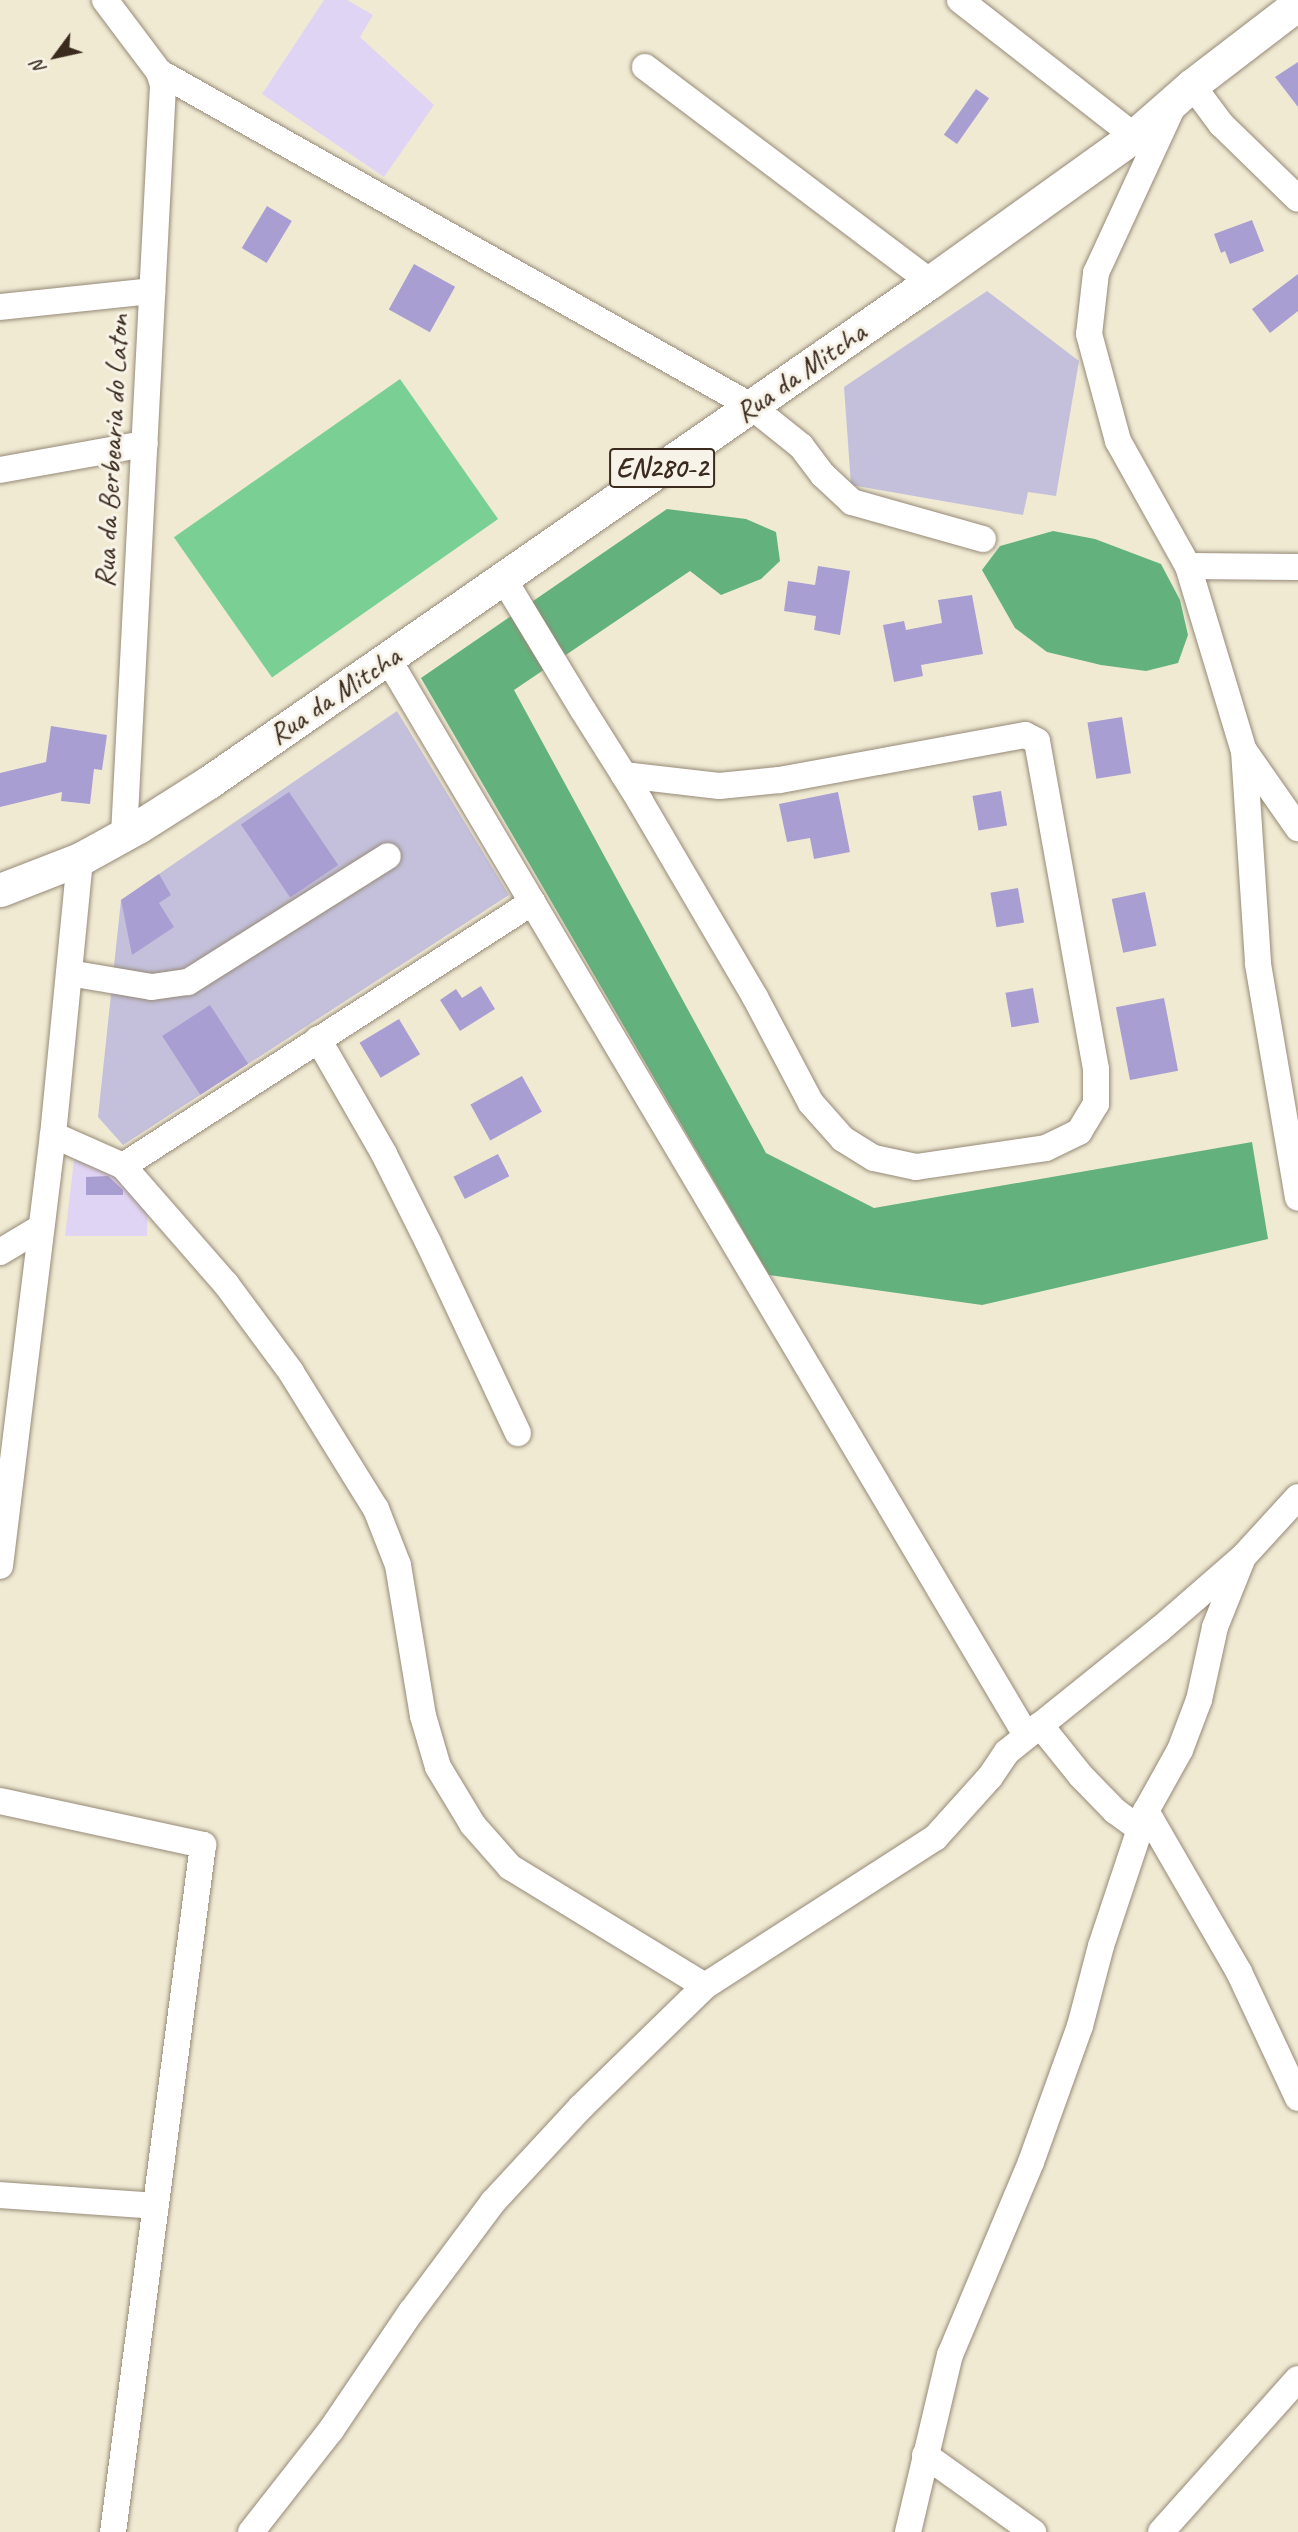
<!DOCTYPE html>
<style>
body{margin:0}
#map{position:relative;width:1298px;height:2532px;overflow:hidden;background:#f0ead3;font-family:Caveat,sans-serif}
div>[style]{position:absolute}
.built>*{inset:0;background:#e0d4f4}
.industrial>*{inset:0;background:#c4c0db}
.green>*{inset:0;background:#7ad094;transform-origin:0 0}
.forest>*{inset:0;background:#63b27e}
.building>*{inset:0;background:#a99ed2;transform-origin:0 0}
.roads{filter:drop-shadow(0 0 2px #968a78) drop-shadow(0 0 2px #968a78)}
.minor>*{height:26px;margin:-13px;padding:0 13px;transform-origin:13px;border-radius:13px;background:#fff}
.major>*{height:33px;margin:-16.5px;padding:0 16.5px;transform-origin:16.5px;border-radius:16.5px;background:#fff}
span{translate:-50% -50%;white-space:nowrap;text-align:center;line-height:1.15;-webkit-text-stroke:6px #f7f3e8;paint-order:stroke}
.shield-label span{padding:2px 5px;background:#f7f3e8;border:2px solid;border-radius:5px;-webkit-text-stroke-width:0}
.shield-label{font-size:28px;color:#3b2a1e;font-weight:700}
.street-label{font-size:30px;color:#3b2a1e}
.north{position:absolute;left:21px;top:21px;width:70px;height:70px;-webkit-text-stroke:5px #f7f3e8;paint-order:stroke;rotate:237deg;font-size:19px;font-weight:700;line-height:28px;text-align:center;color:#3b2a1e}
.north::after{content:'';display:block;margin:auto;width:24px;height:32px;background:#3b2a1e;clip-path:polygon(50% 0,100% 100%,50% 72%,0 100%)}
</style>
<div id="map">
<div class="built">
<i style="clip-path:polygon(324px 0,347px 0,373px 15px,360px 37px,434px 105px,384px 177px,262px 94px)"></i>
<i style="clip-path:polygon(75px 1152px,148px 1195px,147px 1236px,65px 1236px)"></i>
</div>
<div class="industrial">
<i style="clip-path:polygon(987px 291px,1079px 361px,1056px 496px,1028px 492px,1023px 515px,851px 485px,844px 387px)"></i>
<i style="clip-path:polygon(397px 711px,509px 895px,123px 1145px,98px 1117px,121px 900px)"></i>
</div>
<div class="green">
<i style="left:400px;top:379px;width:171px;height:276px;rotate:55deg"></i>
</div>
<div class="forest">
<i style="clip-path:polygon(667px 509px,746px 519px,776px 532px,780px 561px,761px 579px,721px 595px,690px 571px,514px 690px,766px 1153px,874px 1208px,1252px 1142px,1268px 1239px,982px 1305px,769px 1275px,421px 678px)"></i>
<i style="clip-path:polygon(1053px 531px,1095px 539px,1161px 564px,1180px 600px,1188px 635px,1178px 663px,1146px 671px,1101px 665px,1047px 652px,1015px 628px,982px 570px,1000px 546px)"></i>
</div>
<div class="building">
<i style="clip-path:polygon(1298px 62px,1298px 107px,1275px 77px)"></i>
<i style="left:976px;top:89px;width:16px;height:56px;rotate:35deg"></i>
<i style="left:267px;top:206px;width:29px;height:49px;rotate:31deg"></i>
<i style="clip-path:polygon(1252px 220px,1264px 251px,1230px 264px,1225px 251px,1221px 253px,1214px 234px)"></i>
<i style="left:414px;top:264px;width:47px;height:52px;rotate:29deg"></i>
<i style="clip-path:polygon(1298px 274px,1298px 311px,1270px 333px,1252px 309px)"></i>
<i style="clip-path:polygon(818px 566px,850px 571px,840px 635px,814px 630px,816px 616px,784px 611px,788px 581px,815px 585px)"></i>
<i style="clip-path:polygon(972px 595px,983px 654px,921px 665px,923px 676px,894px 682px,883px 625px,904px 621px,906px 630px,942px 623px,938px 600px)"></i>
<i style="left:1122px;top:717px;width:57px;height:35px;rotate:81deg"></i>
<i style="clip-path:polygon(51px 726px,107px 735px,102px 770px,94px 769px,90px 804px,61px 801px,62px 792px,0 807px,0 773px,46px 762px)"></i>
<i style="left:1001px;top:791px;width:35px;height:29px;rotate:80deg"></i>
<i style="left:289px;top:792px;width:88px;height:58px;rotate:56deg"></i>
<i style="clip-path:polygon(838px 792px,850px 852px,814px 859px,810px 838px,787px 842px,779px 804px)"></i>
<i style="clip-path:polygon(159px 874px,171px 895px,159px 903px,174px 927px,132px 955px,121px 900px)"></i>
<i style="left:1018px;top:888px;width:35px;height:28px;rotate:80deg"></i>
<i style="left:1145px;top:892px;width:55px;height:34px;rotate:78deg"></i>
<i style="clip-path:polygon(481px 986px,495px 1009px,460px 1031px,440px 1000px,456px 989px,462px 998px)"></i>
<i style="left:1033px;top:988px;width:35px;height:28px;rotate:80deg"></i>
<i style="left:1164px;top:998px;width:74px;height:49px;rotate:79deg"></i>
<i style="left:210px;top:1005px;width:70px;height:57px;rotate:57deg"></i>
<i style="left:399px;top:1019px;width:41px;height:46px;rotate:59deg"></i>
<i style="left:522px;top:1076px;width:41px;height:59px;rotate:61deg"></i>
<i style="left:498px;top:1154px;width:25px;height:50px;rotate:63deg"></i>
<i style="clip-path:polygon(108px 1176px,123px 1190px,123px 1195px,86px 1195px,86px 1177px)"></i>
</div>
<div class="roads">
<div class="minor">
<i style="left:105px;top:0;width:90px;rotate:53.1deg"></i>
<i style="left:159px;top:72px;width:680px;rotate:29.43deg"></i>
<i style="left:751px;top:406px;width:64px;rotate:38.7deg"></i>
<i style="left:801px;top:446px;width:36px;rotate:53deg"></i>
<i style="left:823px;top:475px;width:40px;rotate:43deg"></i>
<i style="left:852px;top:502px;width:136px;rotate:15.8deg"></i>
<i style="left:960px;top:0;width:221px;rotate:38deg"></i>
<i style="left:645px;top:67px;width:357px;rotate:37deg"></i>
<i style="left:1192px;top:85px;width:49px;rotate:53.4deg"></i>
<i style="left:1221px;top:124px;width:107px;rotate:44.2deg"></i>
<i style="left:1174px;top:104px;width:186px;rotate:114.8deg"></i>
<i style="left:1096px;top:273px;width:61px;rotate:96.5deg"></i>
<i style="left:1089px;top:334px;width:111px;rotate:74.8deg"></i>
<i style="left:1118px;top:441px;width:143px;rotate:60.8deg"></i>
<i style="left:1188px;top:566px;width:193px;rotate:73.2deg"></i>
<i style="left:1244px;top:751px;width:213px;rotate:86.2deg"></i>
<i style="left:1258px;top:964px;width:237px;rotate:80.3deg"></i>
<i style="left:0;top:307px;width:153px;rotate:-6deg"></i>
<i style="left:0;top:470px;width:147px;rotate:-10.2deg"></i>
<i style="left:1188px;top:566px;width:110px;rotate:0.5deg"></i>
<i style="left:503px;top:578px;width:154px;rotate:58.8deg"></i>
<i style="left:583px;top:710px;width:77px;rotate:57.8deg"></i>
<i style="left:624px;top:775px;width:31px;rotate:58deg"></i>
<i style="left:640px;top:801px;width:227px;rotate:59.6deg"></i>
<i style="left:755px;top:997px;width:120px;rotate:62.2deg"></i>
<i style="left:811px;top:1103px;width:48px;rotate:48.4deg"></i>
<i style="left:843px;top:1139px;width:36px;rotate:32deg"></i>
<i style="left:874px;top:1158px;width:43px;rotate:12.1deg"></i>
<i style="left:916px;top:1167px;width:131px;rotate:-8.3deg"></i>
<i style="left:1046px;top:1148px;width:37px;rotate:-26deg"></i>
<i style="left:1079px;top:1132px;width:33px;rotate:-59deg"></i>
<i style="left:1096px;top:1104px;width:35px;rotate:-90deg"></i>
<i style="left:1096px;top:1069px;width:333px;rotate:-100.2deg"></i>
<i style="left:1037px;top:741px;width:13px;rotate:-153deg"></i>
<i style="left:1025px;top:735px;width:250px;rotate:169.6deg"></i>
<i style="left:779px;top:780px;width:60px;rotate:174.3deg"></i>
<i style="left:719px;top:786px;width:96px;rotate:-173.4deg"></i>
<i style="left:388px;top:659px;width:1251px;rotate:59.33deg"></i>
<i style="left:1245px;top:752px;width:93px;rotate:55.1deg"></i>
<i style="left:124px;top:835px;width:751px;rotate:-87.02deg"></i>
<i style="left:163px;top:85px;width:14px;rotate:-107deg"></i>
<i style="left:69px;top:973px;width:84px;rotate:9.6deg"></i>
<i style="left:152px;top:987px;width:36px;rotate:-8deg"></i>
<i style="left:188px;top:982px;width:236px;rotate:-32.2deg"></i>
<i style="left:318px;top:1039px;width:133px;rotate:60.1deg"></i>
<i style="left:384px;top:1154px;width:101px;rotate:63.4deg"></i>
<i style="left:429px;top:1244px;width:209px;rotate:64.8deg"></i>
<i style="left:53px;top:1135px;width:77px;rotate:23.9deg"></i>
<i style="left:123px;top:1166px;width:157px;rotate:48.9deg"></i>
<i style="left:226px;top:1284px;width:109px;rotate:53.5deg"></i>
<i style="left:291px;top:1372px;width:161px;rotate:58.2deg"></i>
<i style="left:376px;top:1509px;width:60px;rotate:68.6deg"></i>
<i style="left:398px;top:1565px;width:153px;rotate:80.6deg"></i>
<i style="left:423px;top:1716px;width:53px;rotate:73.6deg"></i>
<i style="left:438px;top:1767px;width:68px;rotate:58.9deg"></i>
<i style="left:473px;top:1825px;width:56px;rotate:48.6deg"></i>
<i style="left:510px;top:1867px;width:228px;rotate:31.4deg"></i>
<i style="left:123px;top:1166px;width:487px;rotate:-32.8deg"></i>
<i style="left:0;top:1252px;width:47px;rotate:-31deg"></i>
<i style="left:0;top:1566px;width:434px;rotate:-83deg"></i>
<i style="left:53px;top:1135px;width:277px;rotate:-84.4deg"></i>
<i style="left:1040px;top:1725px;width:65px;rotate:51.2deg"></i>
<i style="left:1081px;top:1776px;width:49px;rotate:45.8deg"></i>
<i style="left:1115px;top:1811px;width:31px;rotate:36deg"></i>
<i style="left:0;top:1801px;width:208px;rotate:12.2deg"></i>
<i style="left:203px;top:1845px;width:693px;rotate:97.46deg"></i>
<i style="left:1146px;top:1811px;width:186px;rotate:60deg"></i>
<i style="left:1239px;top:1972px;width:139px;rotate:64.9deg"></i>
<i style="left:0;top:2195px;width:156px;rotate:4deg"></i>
<i style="left:925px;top:2455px;width:133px;rotate:35.5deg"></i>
<i style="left:251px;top:2532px;width:130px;rotate:-51.9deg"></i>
<i style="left:331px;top:2430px;width:143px;rotate:-55.9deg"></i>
<i style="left:411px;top:2312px;width:137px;rotate:-53.3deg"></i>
<i style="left:493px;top:2202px;width:129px;rotate:-47.2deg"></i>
<i style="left:581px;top:2107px;width:173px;rotate:-44.3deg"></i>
<i style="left:705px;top:1986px;width:274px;rotate:-32.8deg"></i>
<i style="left:935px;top:1838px;width:82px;rotate:-48deg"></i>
<i style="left:990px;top:1777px;width:30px;rotate:-56deg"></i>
<i style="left:1007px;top:1752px;width:195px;rotate:-38.8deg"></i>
<i style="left:1159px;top:1630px;width:111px;rotate:-41deg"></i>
<i style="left:908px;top:2532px;width:182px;rotate:-76.7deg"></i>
<i style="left:950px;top:2355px;width:209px;rotate:-67.2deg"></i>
<i style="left:1031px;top:2162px;width:145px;rotate:-70.2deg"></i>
<i style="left:1080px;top:2026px;width:83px;rotate:-75.3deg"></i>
<i style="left:1101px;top:1946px;width:142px;rotate:-71.6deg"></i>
<i style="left:1146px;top:1811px;width:70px;rotate:-60.9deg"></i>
<i style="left:1180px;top:1750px;width:53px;rotate:-69.2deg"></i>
<i style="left:1199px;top:1700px;width:75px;rotate:-77.6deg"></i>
<i style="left:1215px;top:1627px;width:75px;rotate:-68.2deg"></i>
<i style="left:1243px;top:1557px;width:81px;rotate:-47.5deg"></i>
<i style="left:1161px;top:2532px;width:205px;rotate:-48.2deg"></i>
</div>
<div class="major">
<i style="left:0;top:890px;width:86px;rotate:-21.2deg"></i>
<i style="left:80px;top:859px;width:66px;rotate:-28.9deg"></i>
<i style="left:138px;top:827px;width:84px;rotate:-32.4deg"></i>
<i style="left:209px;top:782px;width:877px;rotate:-34.74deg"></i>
<i style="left:930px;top:282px;width:251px;rotate:-35.6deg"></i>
<i style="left:1134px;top:136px;width:77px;rotate:-41.3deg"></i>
<i style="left:1192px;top:85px;width:133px;rotate:-37.4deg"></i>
</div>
</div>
<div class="shield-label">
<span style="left:662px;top:468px">EN280-2</span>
</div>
<div class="street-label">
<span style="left:800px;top:372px;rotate:-35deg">Rua da Mitcha</span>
<span style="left:111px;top:451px;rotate:-87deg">Rua da Berbearia do Laton</span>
<span style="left:334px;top:695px;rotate:-34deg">Rua da Mitcha</span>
</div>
<div class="north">N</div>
</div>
